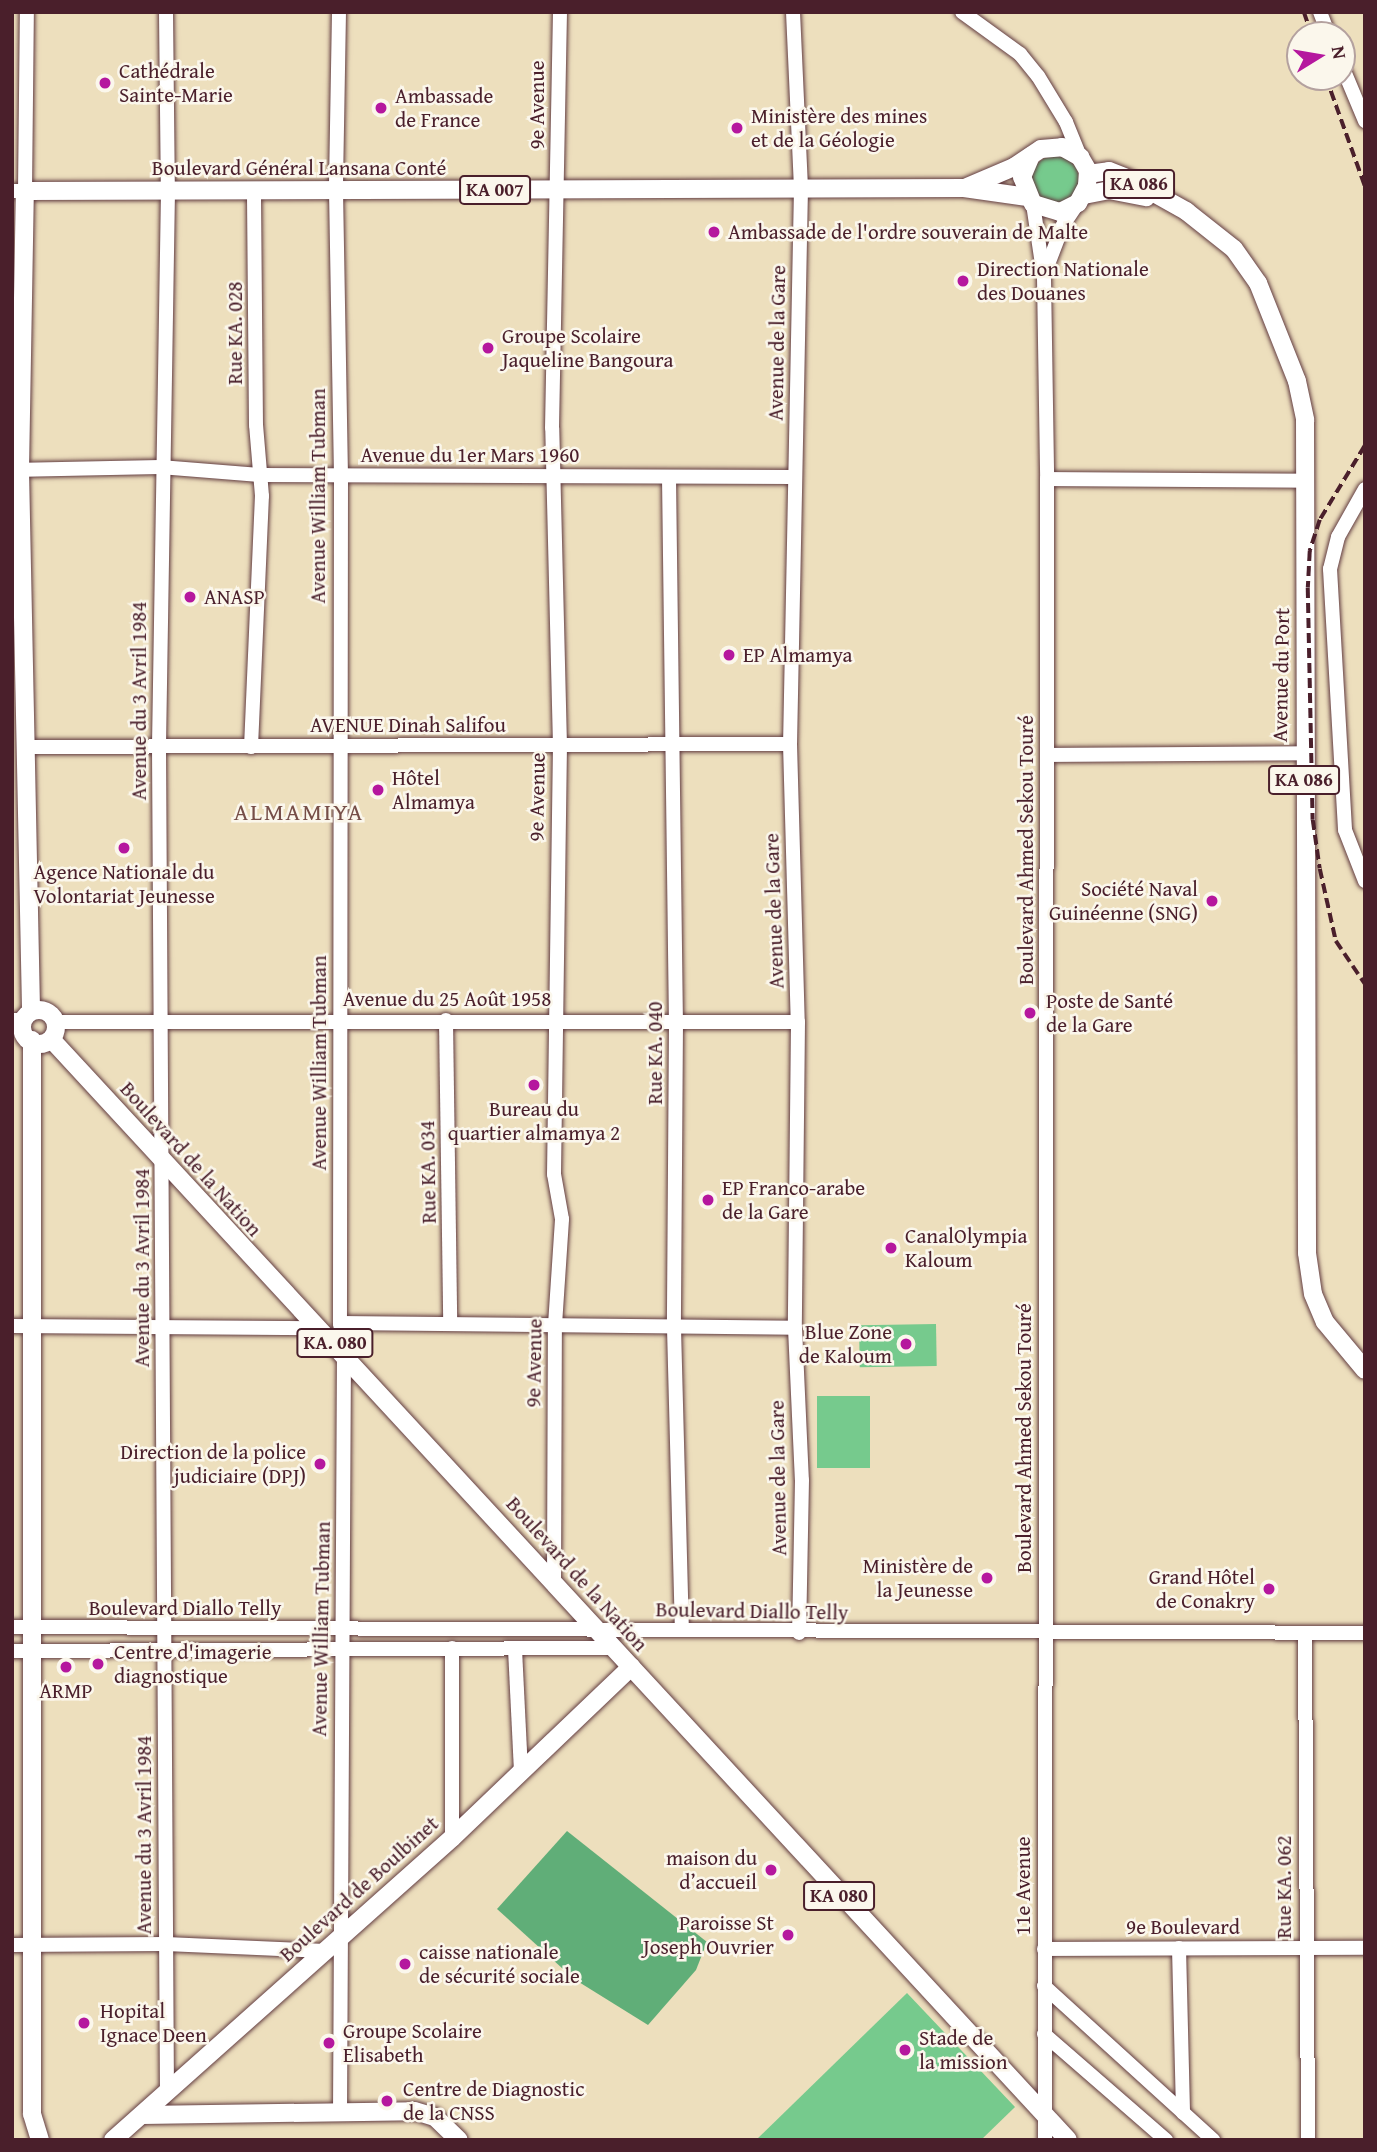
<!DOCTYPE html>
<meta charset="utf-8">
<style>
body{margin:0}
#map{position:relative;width:1377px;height:2152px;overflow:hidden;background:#eddfbd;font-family:"Gentium Book Plus",serif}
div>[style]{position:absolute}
.green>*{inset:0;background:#76ca8d;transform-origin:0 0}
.round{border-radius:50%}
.forest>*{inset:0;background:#60ae78}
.roads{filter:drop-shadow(0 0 2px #623c41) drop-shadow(0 0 2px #623c41)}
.minor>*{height:14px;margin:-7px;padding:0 7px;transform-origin:7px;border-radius:7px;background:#fff}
.major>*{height:18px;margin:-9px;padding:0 9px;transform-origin:9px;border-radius:9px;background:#fff}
.major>.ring{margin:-9px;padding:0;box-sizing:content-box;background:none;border:18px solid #fff;border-radius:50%}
.rail>*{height:3.5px;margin-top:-1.75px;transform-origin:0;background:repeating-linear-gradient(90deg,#4a1f2b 0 10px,transparent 0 15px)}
.dots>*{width:19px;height:19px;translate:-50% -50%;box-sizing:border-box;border:4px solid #fbf7ec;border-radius:50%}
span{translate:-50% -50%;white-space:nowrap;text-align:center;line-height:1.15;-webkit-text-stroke:5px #fbf7ec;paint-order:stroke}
.shield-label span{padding:2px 5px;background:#fbf7ec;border:2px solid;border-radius:5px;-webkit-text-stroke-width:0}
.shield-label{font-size:19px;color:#4a1f2b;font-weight:700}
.poi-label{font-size:21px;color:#4a1f2b}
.left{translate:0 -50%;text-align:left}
.right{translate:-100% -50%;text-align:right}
.street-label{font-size:21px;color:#4a1f2b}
.quarter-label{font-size:24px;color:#764e48;letter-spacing:2px}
.frame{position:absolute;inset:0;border:14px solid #4a1f2b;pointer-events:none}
.north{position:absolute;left:1286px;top:21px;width:70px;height:70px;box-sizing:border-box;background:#fbf7ec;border:2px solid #b4a19f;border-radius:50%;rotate:79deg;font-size:19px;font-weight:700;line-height:28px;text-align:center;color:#4a1f2b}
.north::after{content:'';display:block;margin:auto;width:24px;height:32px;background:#b5179e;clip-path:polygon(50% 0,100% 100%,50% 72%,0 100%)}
</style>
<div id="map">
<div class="green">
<i class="round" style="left:1031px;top:156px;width:48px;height:48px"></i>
<i style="left:936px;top:1324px;width:42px;height:77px;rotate:89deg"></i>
<i style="left:817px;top:1396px;width:53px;height:72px"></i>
<i style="clip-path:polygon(907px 1993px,1015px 2107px,981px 2140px,756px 2140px)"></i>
</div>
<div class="forest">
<i style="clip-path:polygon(567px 1831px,707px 1942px,696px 1970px,648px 2025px,574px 1979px,497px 1909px)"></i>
</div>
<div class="roads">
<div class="minor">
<i style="left:166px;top:12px;width:179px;rotate:89.4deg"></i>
<i style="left:168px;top:191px;width:556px;rotate:90.93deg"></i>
<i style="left:159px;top:747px;width:1346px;rotate:89.66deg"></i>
<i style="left:339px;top:12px;width:178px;rotate:91deg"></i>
<i style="left:336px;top:190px;width:286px;rotate:89deg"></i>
<i style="left:341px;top:476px;width:847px;rotate:90.07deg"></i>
<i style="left:340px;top:1323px;width:29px;rotate:82deg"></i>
<i style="left:344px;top:1352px;width:761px;rotate:90.3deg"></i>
<i style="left:793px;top:12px;width:176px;rotate:87.4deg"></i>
<i style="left:801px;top:188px;width:556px;rotate:91.13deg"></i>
<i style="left:790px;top:744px;width:278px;rotate:88.4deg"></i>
<i style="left:798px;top:1022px;width:306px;rotate:90.6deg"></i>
<i style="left:795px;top:1328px;width:152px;rotate:87.4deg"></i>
<i style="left:802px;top:1480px;width:153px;rotate:91.1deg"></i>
<i style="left:962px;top:12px;width:72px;rotate:35.9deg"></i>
<i style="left:1020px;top:54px;width:28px;rotate:51deg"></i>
<i style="left:1038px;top:76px;width:54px;rotate:58.7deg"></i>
<i style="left:1066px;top:122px;width:38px;rotate:68deg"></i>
<i style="left:1320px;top:12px;width:25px;rotate:69deg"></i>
<i style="left:1342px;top:66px;width:60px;rotate:67.3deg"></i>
<i style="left:12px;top:191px;width:13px"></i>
<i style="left:25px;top:191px;width:179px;rotate:-89.4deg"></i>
<i style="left:1033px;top:204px;width:75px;rotate:81.5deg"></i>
<i style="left:1044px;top:278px;width:201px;rotate:89.1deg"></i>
<i style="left:1047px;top:479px;width:1661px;rotate:90.07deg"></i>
<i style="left:1047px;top:267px;width:45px;rotate:-69.1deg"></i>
<i style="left:1063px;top:225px;width:25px;rotate:-56deg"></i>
<i style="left:12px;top:470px;width:148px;rotate:-1.2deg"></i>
<i style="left:160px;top:467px;width:100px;rotate:4.6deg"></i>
<i style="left:260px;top:475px;width:535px;rotate:0.21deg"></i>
<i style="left:669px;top:477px;width:546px;rotate:89.27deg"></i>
<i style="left:676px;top:1023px;width:305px;rotate:90.4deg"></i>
<i style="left:674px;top:1328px;width:302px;rotate:88.5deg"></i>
<i style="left:1047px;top:479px;width:259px;rotate:0.4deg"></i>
<i style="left:1365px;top:489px;width:55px;rotate:119.4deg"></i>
<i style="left:1338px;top:537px;width:33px;rotate:104deg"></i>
<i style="left:1330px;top:569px;width:261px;rotate:86.7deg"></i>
<i style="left:1345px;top:830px;width:55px;rotate:68.6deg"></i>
<i style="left:27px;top:747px;width:763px;rotate:-0.23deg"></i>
<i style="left:251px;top:747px;width:251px;rotate:-87.5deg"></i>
<i style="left:262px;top:496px;width:71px;rotate:-94.8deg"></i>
<i style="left:256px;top:425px;width:234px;rotate:-90.5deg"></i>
<i style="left:1048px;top:755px;width:255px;rotate:-0.4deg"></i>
<i style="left:12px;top:1020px;width:9px"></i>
<i style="left:446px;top:1020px;width:304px;rotate:89.2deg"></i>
<i style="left:54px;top:1022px;width:744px"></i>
<i style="left:340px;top:1323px;width:455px;rotate:0.6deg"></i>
<i style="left:12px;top:1326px;width:307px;rotate:0.4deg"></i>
<i style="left:554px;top:1583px;width:258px;rotate:-89.8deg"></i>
<i style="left:555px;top:1325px;width:106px;rotate:-86.2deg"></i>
<i style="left:562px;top:1219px;width:46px;rotate:-100.1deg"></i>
<i style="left:554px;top:1174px;width:428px;rotate:-89.2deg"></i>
<i style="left:560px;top:746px;width:318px;rotate:-91.4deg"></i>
<i style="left:552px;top:428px;width:416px;rotate:-88.9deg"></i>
<i style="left:12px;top:1627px;width:1353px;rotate:0.25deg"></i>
<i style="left:1305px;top:1634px;width:506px;rotate:89.66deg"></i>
<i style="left:515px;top:1649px;width:121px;rotate:87.2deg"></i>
<i style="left:12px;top:1651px;width:603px;rotate:-0.29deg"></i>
<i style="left:452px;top:1838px;width:190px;rotate:-90deg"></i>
<i style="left:12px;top:1945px;width:154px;rotate:-0.4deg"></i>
<i style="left:166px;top:1944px;width:159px;rotate:2.5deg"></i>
<i style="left:1179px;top:1948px;width:165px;rotate:88.6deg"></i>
<i style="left:1044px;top:1949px;width:321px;rotate:-0.2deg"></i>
<i style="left:1044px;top:1986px;width:229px;rotate:42.3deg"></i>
<i style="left:1044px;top:2034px;width:162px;rotate:41deg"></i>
</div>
<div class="major">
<i style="left:1088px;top:174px;width:21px;rotate:-8deg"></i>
<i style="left:1109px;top:171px;width:19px;rotate:21deg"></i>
<i style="left:1127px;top:178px;width:68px;rotate:29.2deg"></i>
<i style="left:1186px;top:211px;width:61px;rotate:38.4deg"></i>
<i style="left:1234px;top:249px;width:42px;rotate:54.8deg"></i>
<i style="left:1258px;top:283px;width:105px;rotate:68.3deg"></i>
<i style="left:1297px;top:381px;width:40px;rotate:78deg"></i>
<i style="left:1305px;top:420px;width:833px;rotate:89.86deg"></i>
<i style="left:1307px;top:1253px;width:41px;rotate:81.7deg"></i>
<i style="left:1313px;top:1294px;width:30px;rotate:67deg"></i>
<i style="left:1325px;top:1322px;width:62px;rotate:50.2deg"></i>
<i style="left:967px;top:187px;width:51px;rotate:-23.1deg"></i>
<i style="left:1014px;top:167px;width:32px;rotate:-34deg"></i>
<i style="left:1041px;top:149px;width:21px;rotate:-5deg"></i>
<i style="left:1062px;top:147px;width:21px;rotate:29deg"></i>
<i style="left:1080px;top:157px;width:16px;rotate:60deg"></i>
<i style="left:1088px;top:171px;width:15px;rotate:94deg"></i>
<i style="left:1087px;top:186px;width:19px;rotate:118deg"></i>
<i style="left:1078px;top:203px;width:20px;rotate:153deg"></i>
<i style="left:1060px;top:212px;width:28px;rotate:-163deg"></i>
<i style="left:1033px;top:204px;width:29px;rotate:-112deg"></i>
<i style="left:1022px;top:177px;width:23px;rotate:-67deg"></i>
<i style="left:1084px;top:195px;width:25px;rotate:-11deg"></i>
<i style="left:1109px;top:190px;width:38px;rotate:11deg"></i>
<i style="left:31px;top:1009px;width:539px;rotate:-91.17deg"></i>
<i style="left:20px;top:470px;width:279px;rotate:-89deg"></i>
<i style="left:25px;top:191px;width:939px;rotate:-0.18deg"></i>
<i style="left:964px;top:188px;width:64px;rotate:8.1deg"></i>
<i class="ring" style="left:22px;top:1010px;width:16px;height:16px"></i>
<i style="left:32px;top:1040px;width:1074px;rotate:90deg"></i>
<i style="left:32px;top:2114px;width:27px;rotate:73deg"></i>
<i style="left:52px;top:1040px;width:1497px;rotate:47.27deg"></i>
<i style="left:142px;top:2115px;width:273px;rotate:-0.8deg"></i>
<i style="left:415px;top:2111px;width:21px;rotate:17deg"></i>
<i style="left:435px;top:2117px;width:33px;rotate:44deg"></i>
<i style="left:113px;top:2140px;width:454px;rotate:-41.7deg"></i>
<i style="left:452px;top:1838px;width:248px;rotate:-43.7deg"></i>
</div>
</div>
<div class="rail">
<i style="left:1304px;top:12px;width:24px;rotate:71deg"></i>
<i style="left:1326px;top:77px;width:116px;rotate:70.3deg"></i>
<i style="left:1365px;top:446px;width:87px;rotate:121.3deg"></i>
<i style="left:1320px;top:520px;width:33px;rotate:108deg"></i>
<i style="left:1310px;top:551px;width:37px;rotate:93deg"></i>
<i style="left:1308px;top:588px;width:232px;rotate:88.8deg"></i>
<i style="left:1313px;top:820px;width:49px;rotate:81.9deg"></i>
<i style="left:1320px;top:869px;width:74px;rotate:77.5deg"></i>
<i style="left:1336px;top:941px;width:52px;rotate:56deg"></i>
</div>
<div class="dots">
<i style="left:105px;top:83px;background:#b5179e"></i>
<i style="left:381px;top:108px;background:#b5179e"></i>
<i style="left:737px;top:128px;background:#b5179e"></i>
<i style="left:714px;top:232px;background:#b5179e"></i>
<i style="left:963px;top:281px;background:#b5179e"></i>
<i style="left:488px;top:348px;background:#b5179e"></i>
<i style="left:190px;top:597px;background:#b5179e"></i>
<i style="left:729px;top:655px;background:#b5179e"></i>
<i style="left:378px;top:790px;background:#b5179e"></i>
<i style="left:124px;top:848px;background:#b5179e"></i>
<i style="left:1212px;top:901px;background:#b5179e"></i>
<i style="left:1030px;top:1013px;background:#b5179e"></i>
<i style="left:534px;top:1085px;background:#b5179e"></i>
<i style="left:708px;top:1200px;background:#b5179e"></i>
<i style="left:891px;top:1248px;background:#b5179e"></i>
<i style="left:906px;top:1344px;background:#b5179e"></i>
<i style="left:320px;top:1464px;background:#b5179e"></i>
<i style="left:987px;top:1578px;background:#b5179e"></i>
<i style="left:1269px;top:1589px;background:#b5179e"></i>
<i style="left:98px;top:1664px;background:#b5179e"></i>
<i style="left:66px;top:1667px;background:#b5179e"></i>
<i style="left:771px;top:1870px;background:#b5179e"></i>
<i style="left:788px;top:1935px;background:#b5179e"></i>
<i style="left:405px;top:1964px;background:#b5179e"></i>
<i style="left:84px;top:2023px;background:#b5179e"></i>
<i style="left:329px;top:2043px;background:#b5179e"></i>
<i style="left:905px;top:2050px;background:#b5179e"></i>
<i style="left:387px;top:2101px;background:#b5179e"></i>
</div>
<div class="shield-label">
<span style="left:1139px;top:184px">KA 086</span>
<span style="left:495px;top:190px">KA 007</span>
<span style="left:1304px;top:780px">KA 086</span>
<span style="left:335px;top:1343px">KA. 080</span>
<span style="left:839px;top:1896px">KA 080</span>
</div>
<div class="poi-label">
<span class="left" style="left:119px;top:83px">Cathédrale<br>Sainte-Marie</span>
<span class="left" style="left:395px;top:108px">Ambassade<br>de France</span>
<span class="left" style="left:751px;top:128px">Ministère des mines<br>et de la Géologie</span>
<span class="left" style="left:728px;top:232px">Ambassade de l'ordre souverain de Malte</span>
<span class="left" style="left:977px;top:281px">Direction Nationale<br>des Douanes</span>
<span class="left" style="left:502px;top:348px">Groupe Scolaire<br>Jaqueline Bangoura</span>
<span class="left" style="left:204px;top:597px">ANASP</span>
<span class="left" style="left:743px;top:655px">EP Almamya</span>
<span class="left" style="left:392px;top:790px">Hôtel<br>Almamya</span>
<span style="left:124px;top:884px">Agence Nationale du<br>Volontariat Jeunesse</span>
<span class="right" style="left:1198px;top:901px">Société Naval<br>Guinéenne (SNG)</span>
<span class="left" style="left:1046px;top:1013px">Poste de Santé<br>de la Gare</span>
<span style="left:534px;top:1121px">Bureau du<br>quartier almamya 2</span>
<span class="left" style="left:722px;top:1200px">EP Franco-arabe<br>de la Gare</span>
<span class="left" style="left:905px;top:1248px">CanalOlympia<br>Kaloum</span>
<span class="right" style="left:892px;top:1344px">Blue Zone<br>de Kaloum</span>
<span class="right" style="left:306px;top:1464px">Direction de la police<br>judiciaire (DPJ)</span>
<span class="right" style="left:973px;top:1578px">Ministère de<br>la Jeunesse</span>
<span class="right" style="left:1255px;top:1589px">Grand Hôtel<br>de Conakry</span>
<span class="left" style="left:114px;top:1664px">Centre d'imagerie<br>diagnostique</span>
<span style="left:66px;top:1691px">ARMP</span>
<span class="right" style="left:757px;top:1870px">maison du<br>d’accueil</span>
<span class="right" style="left:774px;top:1935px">Paroisse St<br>Joseph Ouvrier</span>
<span class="left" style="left:419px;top:1964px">caisse nationale<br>de sécurité sociale</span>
<span class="left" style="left:100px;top:2023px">Hopital<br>Ignace Deen</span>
<span class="left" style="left:343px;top:2043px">Groupe Scolaire<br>Elisabeth</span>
<span class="left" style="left:919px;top:2050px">Stade de<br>la mission</span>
<span class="left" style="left:403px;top:2101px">Centre de Diagnostic<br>de la CNSS</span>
</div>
<div class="street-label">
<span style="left:537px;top:105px;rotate:-90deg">9e Avenue</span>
<span style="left:299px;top:168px">Boulevard Général Lansana Conté</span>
<span style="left:235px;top:333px;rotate:-90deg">Rue KA. 028</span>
<span style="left:777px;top:343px;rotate:-89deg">Avenue de la Gare</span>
<span style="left:470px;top:455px">Avenue du 1er Mars 1960</span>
<span style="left:318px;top:496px;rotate:-90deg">Avenue William Tubman</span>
<span style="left:1281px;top:675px;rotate:-89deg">Avenue du Port</span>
<span style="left:139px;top:701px;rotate:-90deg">Avenue du 3 Avril 1984</span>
<span style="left:408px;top:725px">AVENUE Dinah Salifou</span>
<span style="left:537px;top:797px;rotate:-89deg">9e Avenue</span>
<span style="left:1026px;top:850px;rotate:-90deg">Boulevard Ahmed Sekou Touré</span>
<span style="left:774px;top:911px;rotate:-92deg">Avenue de la Gare</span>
<span style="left:447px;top:999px">Avenue du 25 Août 1958</span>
<span style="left:655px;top:1053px;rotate:-90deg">Rue KA. 040</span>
<span style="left:319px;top:1063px;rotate:-90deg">Avenue William Tubman</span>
<span style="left:191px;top:1159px;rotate:48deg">Boulevard de la Nation</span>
<span style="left:428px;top:1172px;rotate:-91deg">Rue KA. 034</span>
<span style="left:142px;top:1268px;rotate:-90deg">Avenue du 3 Avril 1984</span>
<span style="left:534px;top:1363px;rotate:-89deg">9e Avenue</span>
<span style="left:1024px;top:1438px;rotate:-90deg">Boulevard Ahmed Sekou Touré</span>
<span style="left:778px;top:1478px;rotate:-91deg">Avenue de la Gare</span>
<span style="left:577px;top:1574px;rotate:48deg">Boulevard de la Nation</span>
<span style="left:185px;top:1608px">Boulevard Diallo Telly</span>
<span style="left:752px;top:1611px;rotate:1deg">Boulevard Diallo Telly</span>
<span style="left:321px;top:1629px;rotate:-89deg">Avenue William Tubman</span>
<span style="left:144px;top:1835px;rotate:-90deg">Avenue du 3 Avril 1984</span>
<span style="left:1023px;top:1886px;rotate:-90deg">11e Avenue</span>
<span style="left:1284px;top:1887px;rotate:-90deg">Rue KA. 062</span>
<span style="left:359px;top:1889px;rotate:-42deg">Boulevard de Boulbinet</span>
<span style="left:1183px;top:1927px">9e Boulevard</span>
</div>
<div class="quarter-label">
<span style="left:299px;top:812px">ALMAMIYA</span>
</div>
<div class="frame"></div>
<div class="north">N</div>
</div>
